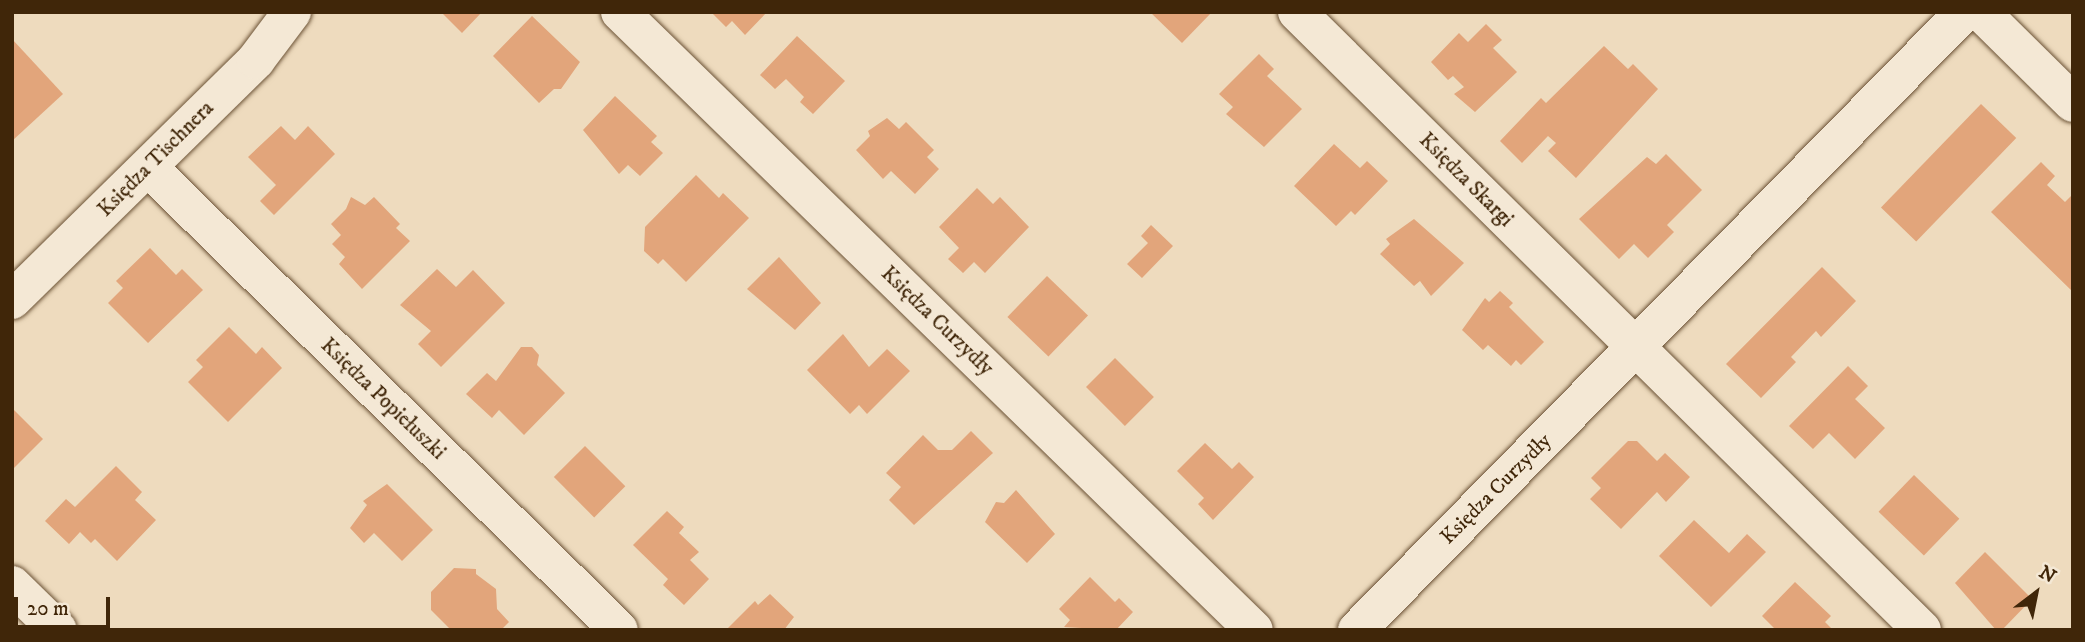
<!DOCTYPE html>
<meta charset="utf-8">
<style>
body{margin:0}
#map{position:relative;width:2085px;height:642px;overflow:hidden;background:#eedbbe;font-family:"IM FELL DW Pica",serif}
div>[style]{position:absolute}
.building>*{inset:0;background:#e2a57b;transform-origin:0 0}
.roads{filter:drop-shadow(0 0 2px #6c5336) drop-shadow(0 0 2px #6c5336)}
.street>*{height:38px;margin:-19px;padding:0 19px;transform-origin:19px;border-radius:19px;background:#f4e8d5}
span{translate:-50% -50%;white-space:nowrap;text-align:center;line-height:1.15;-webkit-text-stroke:5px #f4e8d5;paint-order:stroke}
.street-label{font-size:21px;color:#402609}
.frame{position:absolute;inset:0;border:14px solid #402609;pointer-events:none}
.north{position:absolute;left:2001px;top:558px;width:70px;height:70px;-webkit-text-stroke:5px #f4e8d5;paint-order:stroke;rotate:32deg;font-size:19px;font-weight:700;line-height:28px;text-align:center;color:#402609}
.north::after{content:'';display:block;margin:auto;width:24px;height:32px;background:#402609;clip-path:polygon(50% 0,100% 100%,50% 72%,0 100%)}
.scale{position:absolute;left:14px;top:597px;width:96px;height:32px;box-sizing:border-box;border:4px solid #402609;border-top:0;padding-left:9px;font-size:21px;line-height:24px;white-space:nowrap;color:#402609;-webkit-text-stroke:5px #f4e8d5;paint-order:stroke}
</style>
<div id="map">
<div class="building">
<i style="clip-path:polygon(441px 12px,482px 12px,462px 33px)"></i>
<i style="clip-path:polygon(711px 12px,767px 12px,745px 35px,732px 21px,726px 27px)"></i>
<i style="clip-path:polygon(1150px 12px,1212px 12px,1182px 43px)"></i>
<i style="clip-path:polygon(532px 16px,580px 62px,561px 89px,554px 89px,539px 103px,493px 56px)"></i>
<i style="clip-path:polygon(1486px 24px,1502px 40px,1493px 48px,1517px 72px,1475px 112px,1454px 94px,1464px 87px,1453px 76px,1448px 80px,1431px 62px,1459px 33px,1468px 42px)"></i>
<i style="clip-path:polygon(797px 36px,845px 81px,813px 114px,800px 102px,804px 97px,786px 79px,775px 89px,760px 75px)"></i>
<i style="clip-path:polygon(12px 39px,63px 94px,12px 141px)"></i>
<i style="clip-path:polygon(1604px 46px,1628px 69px,1633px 64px,1658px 89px,1576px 178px,1548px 151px,1556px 143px,1548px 136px,1522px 163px,1500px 141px,1541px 98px,1546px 103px)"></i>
<i style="clip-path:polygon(1259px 54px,1274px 69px,1267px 76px,1302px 109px,1264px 147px,1226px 114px,1233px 107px,1219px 94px)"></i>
<i style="clip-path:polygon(615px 96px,657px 136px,651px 142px,663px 153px,640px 176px,628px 165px,619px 174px,583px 130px)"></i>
<i style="left:1981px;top:104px;width:49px;height:144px;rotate:44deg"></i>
<i style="clip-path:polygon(887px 118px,899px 129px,906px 122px,934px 150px,927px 157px,939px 169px,915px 194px,891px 171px,883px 179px,856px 150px,870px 136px,868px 131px)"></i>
<i style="clip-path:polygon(281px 126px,295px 140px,308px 126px,335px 154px,274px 215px,260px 201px,276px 185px,248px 157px)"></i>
<i style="clip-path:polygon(1334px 144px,1360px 168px,1367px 161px,1388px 181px,1355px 215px,1351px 211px,1336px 226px,1294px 186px)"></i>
<i style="clip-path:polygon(1666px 154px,1702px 190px,1667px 225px,1674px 232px,1648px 258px,1634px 244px,1619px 259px,1579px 219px,1647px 157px,1656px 164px)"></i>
<i style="clip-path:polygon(2041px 162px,2055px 176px,2047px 185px,2065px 202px,2073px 194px,2073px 292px,1991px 212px)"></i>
<i style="clip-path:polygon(696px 175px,719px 198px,723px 193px,749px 218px,686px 282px,663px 259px,658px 264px,644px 251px,645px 227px)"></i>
<i style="clip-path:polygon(977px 188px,993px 204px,1000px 197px,1029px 227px,985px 273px,974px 262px,963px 273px,948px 259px,959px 248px,939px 227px)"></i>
<i style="clip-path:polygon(351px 197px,365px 205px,374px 197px,400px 224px,396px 228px,410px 241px,362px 289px,339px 264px,345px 257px,332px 244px,341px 235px,331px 224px,346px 209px)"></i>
<i style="clip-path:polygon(1414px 219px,1464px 263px,1431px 296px,1420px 281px,1414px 286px,1380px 254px,1390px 244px,1386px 239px)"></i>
<i style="clip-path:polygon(1151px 225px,1173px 246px,1142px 278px,1127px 264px,1148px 243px,1141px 236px)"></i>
<i style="clip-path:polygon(150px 248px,176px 275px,182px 269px,203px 290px,148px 343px,108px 303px,123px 288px,116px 281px)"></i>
<i style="clip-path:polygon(779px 257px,821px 303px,795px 330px,747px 289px)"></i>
<i style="clip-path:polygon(1822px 267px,1856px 301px,1821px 337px,1816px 331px,1791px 357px,1796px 362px,1761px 398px,1726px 364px)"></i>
<i style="clip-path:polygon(437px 269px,456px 287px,473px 270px,505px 303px,441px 367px,418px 344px,431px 331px,400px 305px)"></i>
<i style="left:1047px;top:276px;width:57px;height:57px;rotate:44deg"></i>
<i style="clip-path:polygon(1500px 291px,1513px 303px,1509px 307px,1544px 342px,1521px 365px,1516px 360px,1511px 366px,1488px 345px,1483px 350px,1462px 330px,1485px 298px,1489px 302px)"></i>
<i style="clip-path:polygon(229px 327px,256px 354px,262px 347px,282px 368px,228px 422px,188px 382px,203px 367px,196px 360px)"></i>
<i style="clip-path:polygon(843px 334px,869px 367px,887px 349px,910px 371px,867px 414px,859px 405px,850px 414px,807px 370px)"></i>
<i style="clip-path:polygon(521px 347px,532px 347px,539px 355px,537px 365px,565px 393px,524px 435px,499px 410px,492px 418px,466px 394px,487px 373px,496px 381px)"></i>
<i style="left:1115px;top:358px;width:55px;height:41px;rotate:45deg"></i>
<i style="clip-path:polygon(1848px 366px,1868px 386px,1855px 399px,1885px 428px,1855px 459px,1829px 433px,1813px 449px,1789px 426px)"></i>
<i style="clip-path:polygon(12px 408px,43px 439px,12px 470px)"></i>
<i style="clip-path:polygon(971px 431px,993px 453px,914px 525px,889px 500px,901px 487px,886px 473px,923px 435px,938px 450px,952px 450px)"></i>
<i style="clip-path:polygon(1628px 441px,1637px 441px,1657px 461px,1665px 453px,1690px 477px,1666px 502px,1657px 492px,1621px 529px,1590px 499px,1601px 488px,1591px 478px)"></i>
<i style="clip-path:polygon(1205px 443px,1232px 469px,1239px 462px,1254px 477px,1213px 520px,1198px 504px,1204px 498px,1177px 471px)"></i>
<i style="left:585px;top:446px;width:57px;height:44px;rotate:45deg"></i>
<i style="clip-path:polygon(116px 466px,142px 492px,135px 500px,156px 520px,117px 561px,95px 539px,91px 543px,80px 532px,69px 544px,45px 521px,66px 499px,75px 507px)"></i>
<i style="left:1914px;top:475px;width:63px;height:51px;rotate:44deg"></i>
<i style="clip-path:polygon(387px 484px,433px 530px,402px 561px,374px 533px,364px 543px,350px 528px,367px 505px,363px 501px)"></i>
<i style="clip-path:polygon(1016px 490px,1055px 534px,1027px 563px,985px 522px,996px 502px,1004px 503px)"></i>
<i style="clip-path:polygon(667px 511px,684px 527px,679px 533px,699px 552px,690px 560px,709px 579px,684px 605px,663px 585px,668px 579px,633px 545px)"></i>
<i style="clip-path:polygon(1694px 520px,1729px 553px,1747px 534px,1766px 552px,1711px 607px,1659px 556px)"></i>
<i style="clip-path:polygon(1985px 552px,2032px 599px,2002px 630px,1996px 630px,1955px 583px)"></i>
<i style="clip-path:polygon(454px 568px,476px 569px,476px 574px,496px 589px,497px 609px,509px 622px,501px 630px,451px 630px,431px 610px,431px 592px)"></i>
<i style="clip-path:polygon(1090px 577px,1115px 602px,1119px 598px,1133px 612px,1116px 630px,1064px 627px,1070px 620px,1059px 609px)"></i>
<i style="clip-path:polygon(1795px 582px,1831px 616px,1825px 622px,1833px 630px,1776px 630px,1762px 616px)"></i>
<i style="clip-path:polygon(770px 594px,794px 617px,784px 630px,726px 630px,755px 601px,758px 605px)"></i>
</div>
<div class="roads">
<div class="street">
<i style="left:620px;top:12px;width:885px;rotate:44.27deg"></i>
<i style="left:1297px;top:12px;width:879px;rotate:44.68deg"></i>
<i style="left:1981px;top:12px;width:129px;rotate:44.7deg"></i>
<i style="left:148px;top:167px;width:660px;rotate:44.51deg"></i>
<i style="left:12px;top:300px;width:342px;rotate:-44.5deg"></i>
<i style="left:256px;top:60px;width:60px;rotate:-53.1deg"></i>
<i style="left:12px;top:585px;width:64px;rotate:44.4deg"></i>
<i style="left:1357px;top:630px;width:866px;rotate:-45.51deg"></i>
</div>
</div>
<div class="street-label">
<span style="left:156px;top:159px;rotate:-45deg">Księdza Tischnera</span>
<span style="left:1466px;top:180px;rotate:45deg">Księdza Skargi</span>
<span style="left:937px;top:321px;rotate:44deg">Księdza Curzydły</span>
<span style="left:383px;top:399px;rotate:44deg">Księdza Popiełuszki</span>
<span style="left:1496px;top:489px;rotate:-45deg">Księdza Curzydły</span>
</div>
<div class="frame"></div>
<div class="north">N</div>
<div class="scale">20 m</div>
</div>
